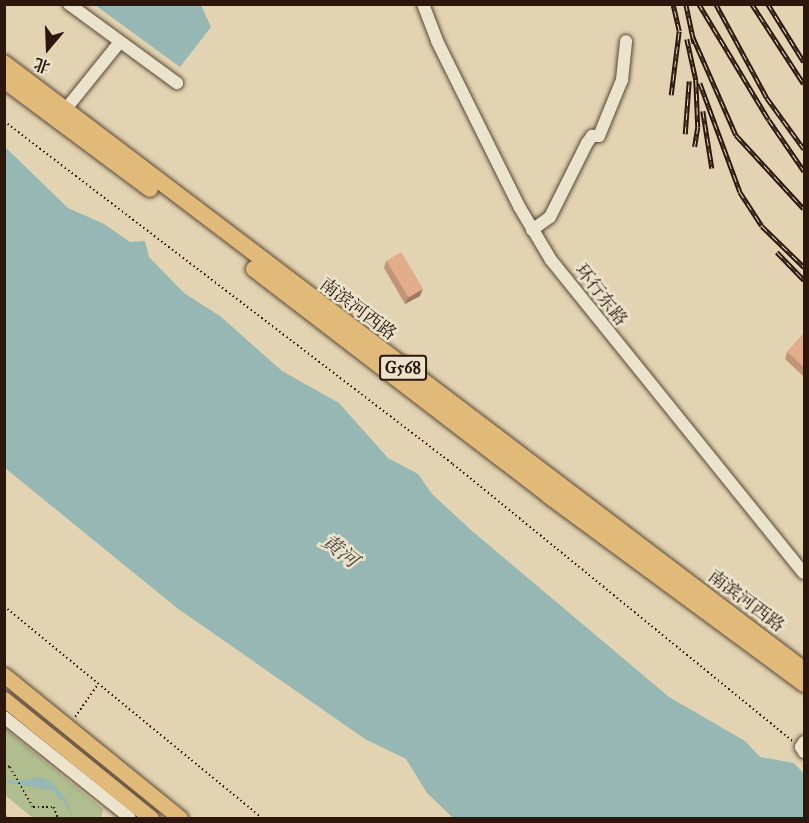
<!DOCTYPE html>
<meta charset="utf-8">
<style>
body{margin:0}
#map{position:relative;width:809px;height:823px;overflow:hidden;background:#e2d4b2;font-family:"IM FELL Great Primer","Noto Serif SC",serif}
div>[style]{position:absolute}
.green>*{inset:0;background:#b0bd8e}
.water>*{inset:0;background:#96b7b3}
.path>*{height:1.5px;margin-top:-0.75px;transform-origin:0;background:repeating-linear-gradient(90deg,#2d160c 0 1.5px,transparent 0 4.5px)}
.roads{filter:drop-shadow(0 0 2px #5a4636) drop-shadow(0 0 2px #5a4636)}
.minor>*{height:12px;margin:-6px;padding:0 6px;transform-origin:6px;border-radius:6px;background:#ece3cd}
.major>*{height:15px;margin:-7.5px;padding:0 7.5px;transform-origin:7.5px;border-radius:7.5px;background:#e1ba79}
.highway>*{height:16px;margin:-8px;padding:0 8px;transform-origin:8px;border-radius:8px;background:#e1ba79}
.rail>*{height:4.5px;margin-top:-2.25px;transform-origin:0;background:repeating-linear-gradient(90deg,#ece3cd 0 7px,#2d160c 0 14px);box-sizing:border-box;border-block:2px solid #2d160c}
.wall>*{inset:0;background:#c29578}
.shaded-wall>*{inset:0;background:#9e7961}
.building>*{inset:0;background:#e2ad8b;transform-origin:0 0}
span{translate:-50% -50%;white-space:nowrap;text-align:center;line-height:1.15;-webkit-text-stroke:5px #ece3cd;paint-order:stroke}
.shield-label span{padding:2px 4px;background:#ece3cd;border:2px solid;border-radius:4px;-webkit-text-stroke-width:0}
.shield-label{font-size:16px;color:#2d160c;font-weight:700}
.street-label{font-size:18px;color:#2d160c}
.water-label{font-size:20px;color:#4c463e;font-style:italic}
.frame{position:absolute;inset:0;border:6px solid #2d160c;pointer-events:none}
.north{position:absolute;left:18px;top:18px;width:60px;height:60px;-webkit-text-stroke:4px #ece3cd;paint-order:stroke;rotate:199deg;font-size:16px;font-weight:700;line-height:24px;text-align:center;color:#2d160c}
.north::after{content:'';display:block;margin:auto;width:21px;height:27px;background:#2d160c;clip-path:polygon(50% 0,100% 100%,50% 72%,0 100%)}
</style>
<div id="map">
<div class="green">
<i style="clip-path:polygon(4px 728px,103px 809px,101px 818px,33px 818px,5px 795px)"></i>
</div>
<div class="water">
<i style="clip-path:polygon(95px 5px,201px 5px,211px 27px,180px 67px)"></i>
<i style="clip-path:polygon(5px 147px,68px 208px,104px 224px,130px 242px,145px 241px,149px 257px,184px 293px,220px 316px,282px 371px,339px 403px,388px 458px,418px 474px,432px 494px,471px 530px,669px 697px,745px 741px,760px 757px,794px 763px,804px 774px,804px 818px,453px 818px,427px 793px,406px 759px,365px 739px,177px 608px,5px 468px)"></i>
<i style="clip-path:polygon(39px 777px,52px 782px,66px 799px,73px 818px,64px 802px,51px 790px,5px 782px,5px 779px,15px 782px)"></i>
</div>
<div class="path">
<i style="left:4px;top:121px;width:565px;rotate:37.38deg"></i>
<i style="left:453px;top:464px;width:439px;rotate:39.2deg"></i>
<i style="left:4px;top:606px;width:334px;rotate:39.4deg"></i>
<i style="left:75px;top:717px;width:40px;rotate:-55.1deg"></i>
<i style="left:4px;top:765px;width:6px;rotate:18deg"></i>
<i style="left:10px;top:767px;width:46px;rotate:60.1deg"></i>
<i style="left:33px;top:807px;width:21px"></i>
<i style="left:54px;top:807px;width:12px;rotate:70deg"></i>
</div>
<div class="roads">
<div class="minor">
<i style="left:69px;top:4px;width:134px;rotate:36.2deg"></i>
<i style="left:423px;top:4px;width:40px;rotate:69deg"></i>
<i style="left:437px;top:41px;width:186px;rotate:63.6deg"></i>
<i style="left:520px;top:208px;width:61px;rotate:59.2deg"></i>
<i style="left:551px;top:260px;width:402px;rotate:51.1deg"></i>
<i style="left:65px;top:110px;width:86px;rotate:-51.1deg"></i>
<i style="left:532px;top:230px;width:22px;rotate:-36deg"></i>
<i style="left:550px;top:217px;width:83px;rotate:-63.4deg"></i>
<i style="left:587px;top:143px;width:9px;rotate:-54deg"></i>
<i style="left:592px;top:136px;width:7px"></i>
<i style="left:599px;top:136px;width:61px;rotate:-67.7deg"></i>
<i style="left:622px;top:80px;width:39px;rotate:-84deg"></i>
<i style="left:4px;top:717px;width:161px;rotate:38.7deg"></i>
<i style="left:804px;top:742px;width:6px;rotate:121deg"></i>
<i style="left:801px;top:747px;width:6px;rotate:59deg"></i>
</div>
<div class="major">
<i style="left:4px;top:675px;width:227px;rotate:39.1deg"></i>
<i style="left:4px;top:699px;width:189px;rotate:39deg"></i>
</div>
<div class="highway">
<i style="left:4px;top:63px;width:1004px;rotate:37.19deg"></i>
<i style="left:4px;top:80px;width:182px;rotate:36.7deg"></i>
<i style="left:254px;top:269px;width:371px;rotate:37.5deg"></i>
<i style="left:548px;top:495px;width:318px;rotate:36.4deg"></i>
</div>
</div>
<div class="rail">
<i style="left:686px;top:4px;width:40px;rotate:78deg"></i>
<i style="left:699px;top:4px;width:135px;rotate:58.9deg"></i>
<i style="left:769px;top:120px;width:62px;rotate:55.5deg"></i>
<i style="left:716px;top:4px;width:107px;rotate:61.5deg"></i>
<i style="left:767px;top:98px;width:63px;rotate:54deg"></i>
<i style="left:752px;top:4px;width:95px;rotate:57deg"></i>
<i style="left:768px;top:4px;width:68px;rotate:58.2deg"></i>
<i style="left:693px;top:37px;width:107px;rotate:66.3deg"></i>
<i style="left:736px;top:135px;width:100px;rotate:47.4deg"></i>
<i style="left:687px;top:39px;width:42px;rotate:77.6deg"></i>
<i style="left:696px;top:80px;width:47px;rotate:87.6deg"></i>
<i style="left:698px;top:127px;width:20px;rotate:99deg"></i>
<i style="left:700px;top:83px;width:116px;rotate:69.8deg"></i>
<i style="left:740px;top:192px;width:40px;rotate:57.1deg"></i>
<i style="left:762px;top:226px;width:59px;rotate:44.3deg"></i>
<i style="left:671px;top:95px;width:64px;rotate:-82.9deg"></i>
<i style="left:679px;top:31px;width:28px;rotate:-103deg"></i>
<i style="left:703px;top:111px;width:58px;rotate:81deg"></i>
<i style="left:685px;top:134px;width:53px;rotate:-85.7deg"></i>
<i style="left:777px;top:252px;width:39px;rotate:46deg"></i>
</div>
<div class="wall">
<i style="clip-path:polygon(386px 261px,420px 296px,405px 304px,384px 268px)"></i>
<i style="clip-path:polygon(804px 333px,804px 377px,785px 359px,787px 352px)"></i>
</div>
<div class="shaded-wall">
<i style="clip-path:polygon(423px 289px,420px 296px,405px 304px,408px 297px)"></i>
</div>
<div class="building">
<i style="left:401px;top:252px;width:43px;height:17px;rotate:59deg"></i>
<i style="clip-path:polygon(804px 333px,804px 367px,787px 352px)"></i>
<i style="clip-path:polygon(4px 813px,12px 819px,4px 819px)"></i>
</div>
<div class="shield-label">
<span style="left:403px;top:368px">G568</span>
</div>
<div class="street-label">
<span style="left:601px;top:295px;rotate:52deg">环行东路</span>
<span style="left:358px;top:309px;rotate:37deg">南滨河西路</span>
<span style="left:746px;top:601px;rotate:37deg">南滨河西路</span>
</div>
<div class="water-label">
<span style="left:340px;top:551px;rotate:38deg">黄河</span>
</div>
<div class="frame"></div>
<div class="north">北</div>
</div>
